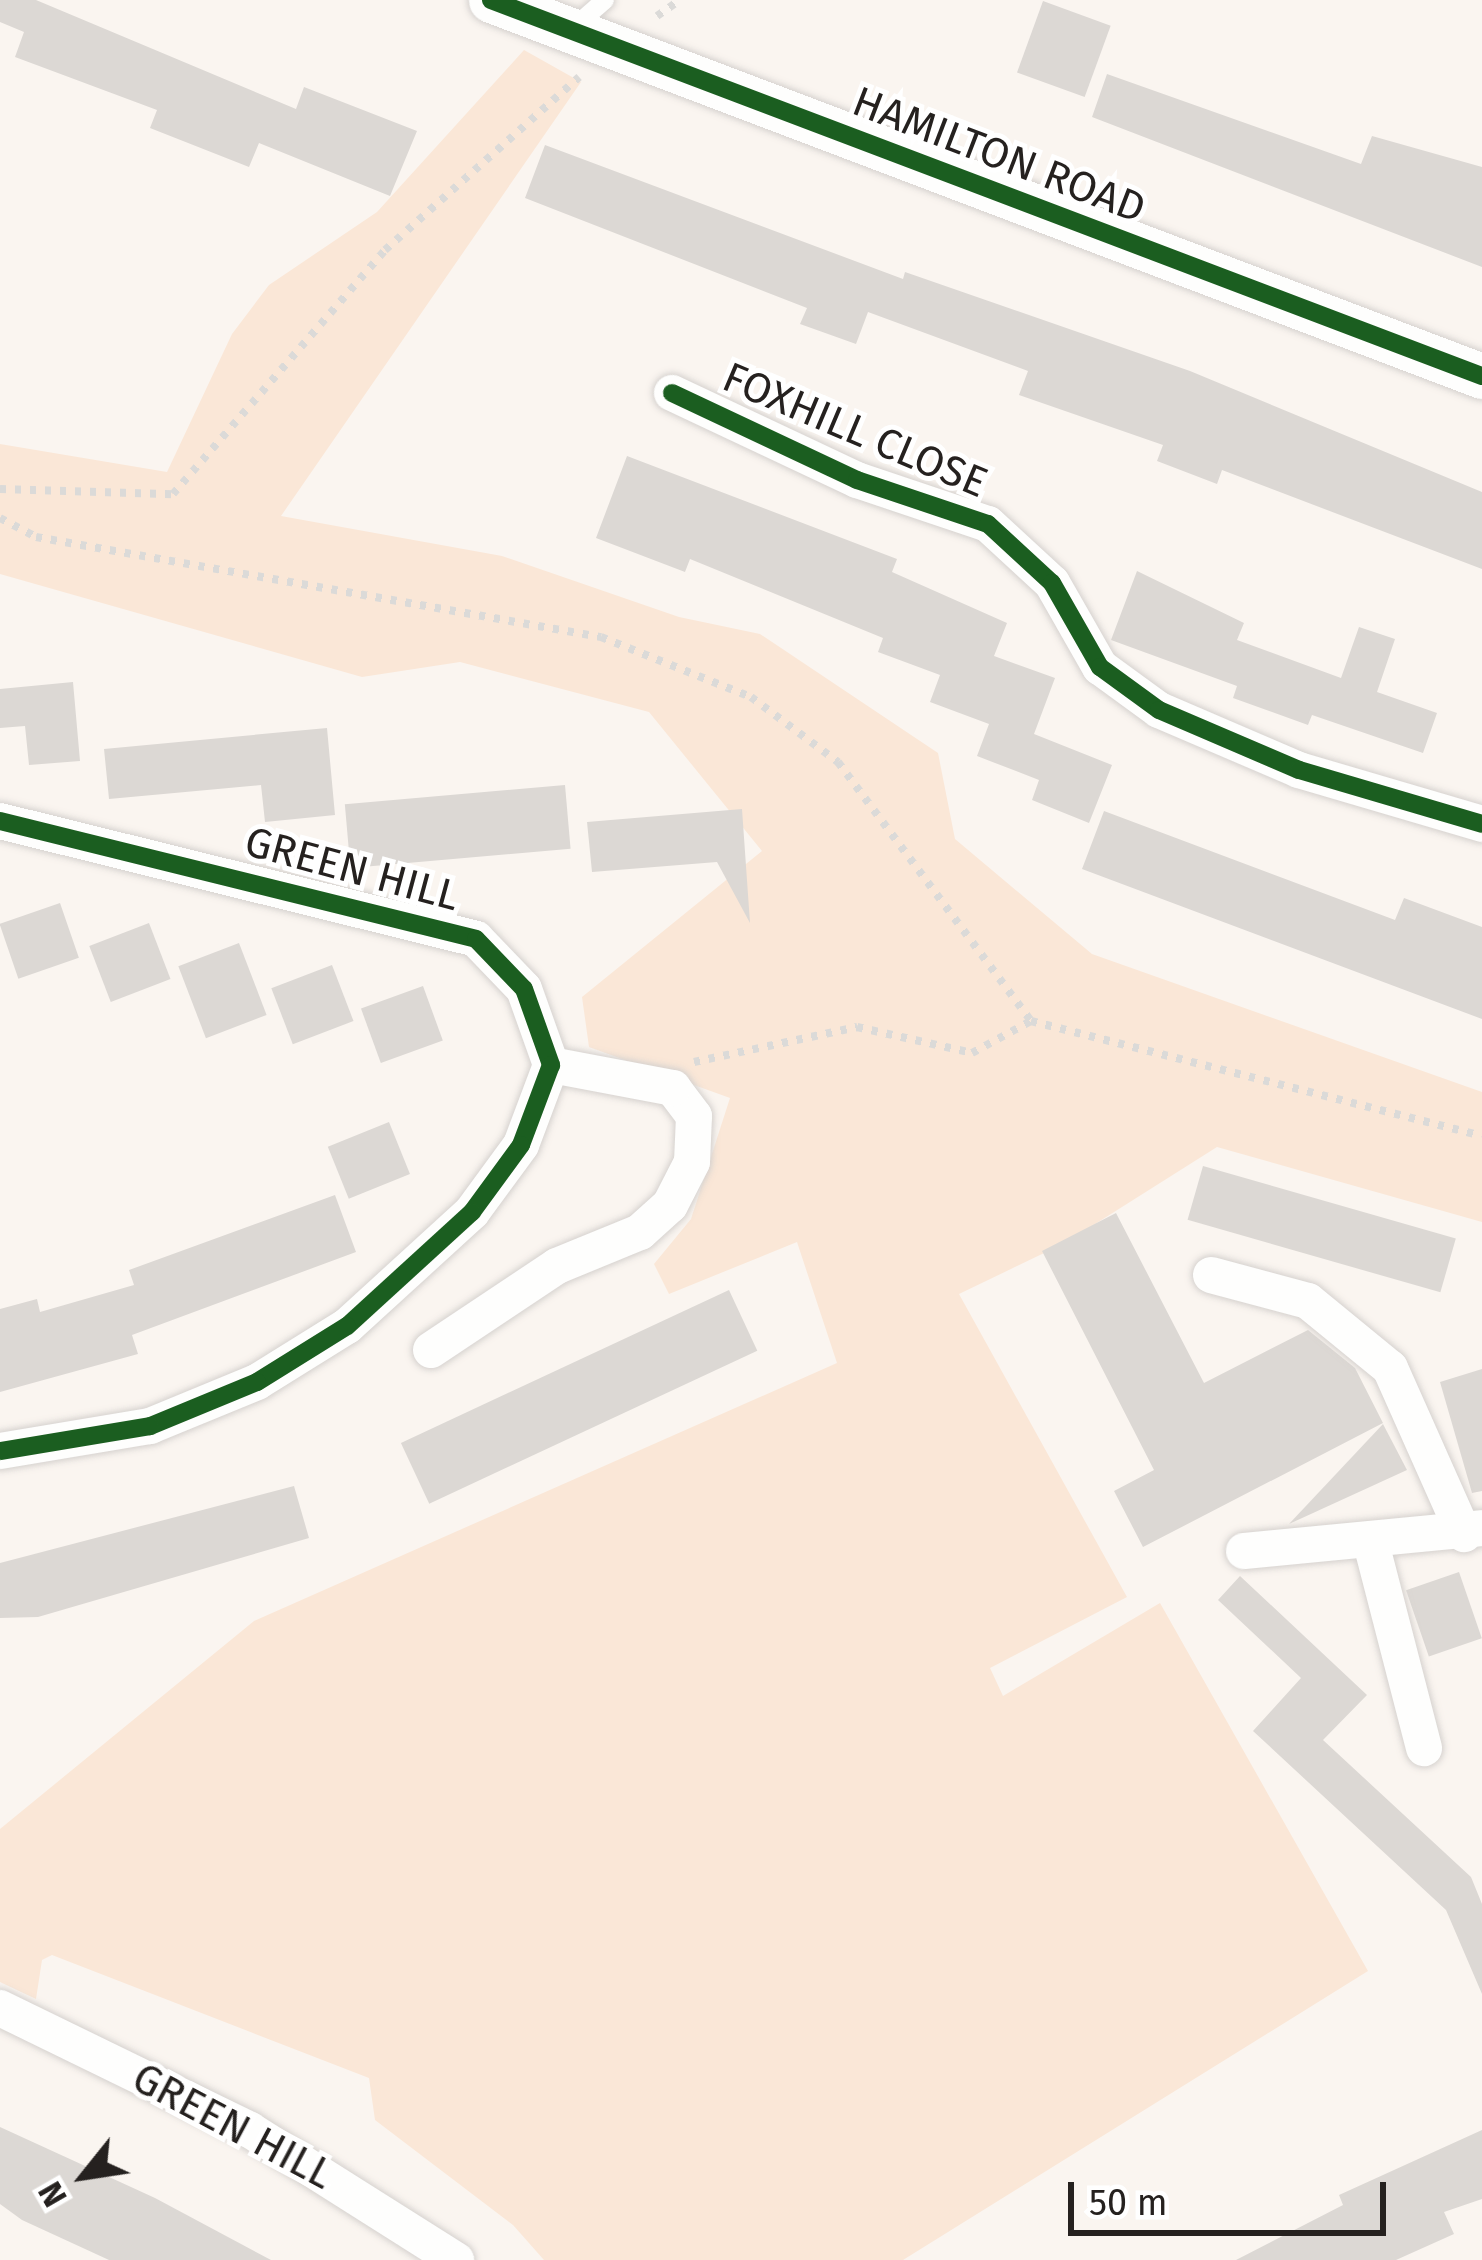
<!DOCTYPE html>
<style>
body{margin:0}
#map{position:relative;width:1482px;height:2260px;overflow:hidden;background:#faf5f0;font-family:"Fira Sans",sans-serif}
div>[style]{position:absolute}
.green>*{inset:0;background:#fae7d7}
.building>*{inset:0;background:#dcd8d4;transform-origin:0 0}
.path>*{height:8px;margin-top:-4px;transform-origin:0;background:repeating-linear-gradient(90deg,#dbdad8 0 6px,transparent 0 15px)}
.roads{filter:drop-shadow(0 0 3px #d6d2cf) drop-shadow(0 0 3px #d6d2cf)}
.service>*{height:18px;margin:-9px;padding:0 9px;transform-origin:9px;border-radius:9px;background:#fefefd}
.minor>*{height:36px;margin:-18px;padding:0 18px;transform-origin:18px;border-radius:18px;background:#fefefd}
.tertiary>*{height:45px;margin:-22.5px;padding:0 22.5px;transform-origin:22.5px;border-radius:22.5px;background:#fefefd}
.cycleway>*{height:18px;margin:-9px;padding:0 9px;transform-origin:9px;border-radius:9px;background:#1b5e20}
span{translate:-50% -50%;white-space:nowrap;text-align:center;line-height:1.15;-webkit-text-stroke:10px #fff;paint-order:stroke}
.street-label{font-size:42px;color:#25211f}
.north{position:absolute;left:24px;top:2116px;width:120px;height:120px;-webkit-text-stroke:9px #fff;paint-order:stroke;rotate:240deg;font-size:33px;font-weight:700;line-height:48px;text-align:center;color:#25211f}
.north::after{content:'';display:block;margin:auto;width:42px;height:54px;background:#25211f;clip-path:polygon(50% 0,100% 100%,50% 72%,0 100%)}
.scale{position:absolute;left:1068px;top:2182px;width:318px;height:54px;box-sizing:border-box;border:6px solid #25211f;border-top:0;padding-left:15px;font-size:36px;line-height:42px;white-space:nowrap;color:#25211f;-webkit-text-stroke:9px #fff;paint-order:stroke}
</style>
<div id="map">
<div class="green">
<i style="clip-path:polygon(524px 50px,581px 82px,281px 516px,502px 556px,679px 617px,760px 634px,938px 753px,955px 839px,1092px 954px,1482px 1092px,1482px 1222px,1217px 1147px,1065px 1243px,959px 1294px,1127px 1597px,990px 1668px,1003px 1696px,1160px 1603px,1368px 1971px,903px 2260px,544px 2260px,513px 2225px,375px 2120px,369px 2078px,52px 1955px,42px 1960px,36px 1999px,0 1982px,0 1829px,254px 1621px,837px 1363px,797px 1242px,669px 1294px,654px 1264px,691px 1219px,730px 1098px,589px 1047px,582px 997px,762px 851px,649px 712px,460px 662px,362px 677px,0 574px,0 444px,167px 472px,232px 334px,269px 285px,377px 212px)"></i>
</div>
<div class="building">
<i style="clip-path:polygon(0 0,36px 0,296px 109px,304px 87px,417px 131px,390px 196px,259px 143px,249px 167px,150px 128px,157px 110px,15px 57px,24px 32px,0 22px)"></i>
<i style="left:1043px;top:1px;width:72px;height:76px;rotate:20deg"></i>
<i style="clip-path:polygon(1107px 74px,1361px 164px,1372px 136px,1482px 167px,1482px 267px,1092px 117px)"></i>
<i style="clip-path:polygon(545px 145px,903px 279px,905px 272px,1190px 371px,1482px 492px,1482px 569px,1222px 470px,1217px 484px,1157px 461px,1163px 445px,1019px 395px,1028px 371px,868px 312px,856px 344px,800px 324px,807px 308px,525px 198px)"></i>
<i style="clip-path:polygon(627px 456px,897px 559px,892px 572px,1007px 623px,994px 656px,1055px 678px,1034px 734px,1112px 765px,1089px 823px,1032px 800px,1039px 780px,977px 756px,989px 724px,930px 702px,940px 675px,878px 652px,883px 638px,690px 559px,685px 572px,596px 538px)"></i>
<i style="clip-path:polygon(1137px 571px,1244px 623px,1237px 640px,1341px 678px,1359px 627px,1395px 639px,1377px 692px,1437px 713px,1423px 753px,1312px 715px,1308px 725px,1233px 698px,1237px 686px,1111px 640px)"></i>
<i style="clip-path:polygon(73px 682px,80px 761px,29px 765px,25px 726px,0 728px,0 689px)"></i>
<i style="clip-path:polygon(327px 728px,335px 815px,265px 822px,261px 785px,109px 799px,104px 749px)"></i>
<i style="left:565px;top:785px;width:64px;height:221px;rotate:85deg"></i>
<i style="clip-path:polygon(742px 809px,750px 923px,717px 862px,592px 872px,587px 822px)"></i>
<i style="clip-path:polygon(1104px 811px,1395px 920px,1404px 898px,1482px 927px,1482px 1019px,1082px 869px)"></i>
<i style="left:60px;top:903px;width:58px;height:64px;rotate:71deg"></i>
<i style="left:149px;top:923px;width:60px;height:64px;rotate:69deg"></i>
<i style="left:239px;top:943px;width:77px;height:65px;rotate:69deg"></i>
<i style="left:332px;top:965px;width:60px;height:65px;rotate:69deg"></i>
<i style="left:423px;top:986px;width:58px;height:66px;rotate:70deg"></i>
<i style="left:389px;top:1122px;width:56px;height:66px;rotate:68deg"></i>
<i style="left:1203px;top:1166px;width:263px;height:56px;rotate:16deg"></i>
<i style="clip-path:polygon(335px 1195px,356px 1252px,132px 1335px,138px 1354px,0 1392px,0 1309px,37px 1299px,40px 1312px,134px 1285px,129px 1270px)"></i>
<i style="clip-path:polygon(1116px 1213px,1204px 1383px,1308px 1330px,1355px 1368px,1383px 1423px,1143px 1547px,1114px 1491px,1154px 1470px,1042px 1251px)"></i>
<i style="left:729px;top:1290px;width:67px;height:362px;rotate:65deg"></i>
<i style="clip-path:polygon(1482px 1369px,1482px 1491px,1472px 1493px,1440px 1382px)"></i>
<i style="clip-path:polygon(1383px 1424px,1407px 1470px,1289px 1524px)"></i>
<i style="clip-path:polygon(294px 1486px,309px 1538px,38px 1617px,0 1618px,0 1563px)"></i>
<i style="left:1459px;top:1572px;width:70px;height:56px;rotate:71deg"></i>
<i style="clip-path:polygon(1240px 1576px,1367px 1695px,1323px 1740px,1471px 1877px,1482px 1904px,1482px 1994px,1446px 1910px,1253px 1731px,1301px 1678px,1218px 1600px)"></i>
<i style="clip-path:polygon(0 2127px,155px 2198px,271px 2260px,109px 2260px,22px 2220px,0 2204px)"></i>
<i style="clip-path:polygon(1482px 2130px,1482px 2199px,1444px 2212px,1454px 2234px,1396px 2260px,1236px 2260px,1343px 2205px,1339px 2195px)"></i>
</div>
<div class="path">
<i style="left:657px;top:16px;width:28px;rotate:-35deg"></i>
<i style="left:0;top:489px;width:173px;rotate:1.7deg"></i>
<i style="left:173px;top:494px;width:323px;rotate:-49deg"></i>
<i style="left:385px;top:250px;width:260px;rotate:-41.7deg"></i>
<i style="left:0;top:518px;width:41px;rotate:27.8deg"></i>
<i style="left:36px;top:537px;width:574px;rotate:10.04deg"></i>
<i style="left:601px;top:637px;width:162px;rotate:21.8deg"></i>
<i style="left:751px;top:697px;width:109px;rotate:36.8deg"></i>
<i style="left:838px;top:762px;width:323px;rotate:53.3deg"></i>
<i style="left:1031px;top:1021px;width:465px;rotate:14.3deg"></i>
<i style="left:694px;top:1062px;width:167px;rotate:-12.1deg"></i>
<i style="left:857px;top:1027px;width:118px;rotate:12.7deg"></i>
<i style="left:972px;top:1053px;width:67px;rotate:-28.5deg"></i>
</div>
<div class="roads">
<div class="service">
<i style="left:574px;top:27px;width:41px;rotate:-41.1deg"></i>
</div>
<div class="minor">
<i style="left:672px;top:393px;width:204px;rotate:25.2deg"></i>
<i style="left:857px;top:480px;width:138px;rotate:18.6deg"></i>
<i style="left:988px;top:524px;width:87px;rotate:42.7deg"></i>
<i style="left:1052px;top:583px;width:97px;rotate:60.3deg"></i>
<i style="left:1100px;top:667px;width:73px;rotate:36.1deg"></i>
<i style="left:1159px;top:710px;width:152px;rotate:23.2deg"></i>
<i style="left:1299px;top:770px;width:191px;rotate:16.4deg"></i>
<i style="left:0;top:821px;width:490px;rotate:13.9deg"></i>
<i style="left:476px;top:939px;width:69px;rotate:46.2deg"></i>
<i style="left:524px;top:989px;width:81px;rotate:70.4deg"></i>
<i style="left:551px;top:1065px;width:85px;rotate:110.6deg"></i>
<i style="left:521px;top:1145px;width:83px;rotate:126.2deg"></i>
<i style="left:472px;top:1212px;width:169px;rotate:137.6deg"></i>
<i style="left:347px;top:1326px;width:106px;rotate:148.1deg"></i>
<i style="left:257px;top:1382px;width:116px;rotate:157.6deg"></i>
<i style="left:150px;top:1426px;width:152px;rotate:170.5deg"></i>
<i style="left:1211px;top:1275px;width:100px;rotate:15deg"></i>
<i style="left:1308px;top:1301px;width:106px;rotate:39.3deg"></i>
<i style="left:1390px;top:1368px;width:182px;rotate:66deg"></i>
<i style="left:431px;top:1350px;width:151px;rotate:-33.7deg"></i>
<i style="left:557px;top:1266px;width:90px;rotate:-22.3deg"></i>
<i style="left:640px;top:1232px;width:40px;rotate:-42deg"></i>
<i style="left:670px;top:1205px;width:48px;rotate:-62.9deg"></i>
<i style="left:692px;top:1162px;width:46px;rotate:-87.5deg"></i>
<i style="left:694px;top:1116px;width:35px;rotate:-127deg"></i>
<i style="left:673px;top:1088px;width:124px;rotate:-169.3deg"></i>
<i style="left:1371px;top:1543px;width:212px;rotate:75.5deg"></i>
<i style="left:1244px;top:1551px;width:239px;rotate:-5.5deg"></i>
<i style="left:0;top:2008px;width:278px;rotate:26deg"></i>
<i style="left:250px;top:2130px;width:244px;rotate:32.3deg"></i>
</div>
<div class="tertiary">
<i style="left:491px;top:0;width:1060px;rotate:20.78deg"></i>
</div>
</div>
<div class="cycleway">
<i style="left:491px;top:0;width:1060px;rotate:20.78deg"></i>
<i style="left:672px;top:393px;width:204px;rotate:25.2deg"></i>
<i style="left:857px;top:480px;width:138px;rotate:18.6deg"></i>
<i style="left:988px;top:524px;width:87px;rotate:42.7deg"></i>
<i style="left:1052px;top:583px;width:97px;rotate:60.3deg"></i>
<i style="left:1100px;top:667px;width:73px;rotate:36.1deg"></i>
<i style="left:1159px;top:710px;width:152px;rotate:23.2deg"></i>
<i style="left:1299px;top:770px;width:191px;rotate:16.4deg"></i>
<i style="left:0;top:821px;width:490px;rotate:13.9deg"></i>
<i style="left:476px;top:939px;width:69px;rotate:46.2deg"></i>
<i style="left:524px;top:989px;width:81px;rotate:70.4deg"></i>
<i style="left:551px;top:1065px;width:85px;rotate:110.6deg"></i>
<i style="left:521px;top:1145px;width:83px;rotate:126.2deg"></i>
<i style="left:472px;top:1212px;width:169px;rotate:137.6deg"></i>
<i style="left:347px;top:1326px;width:106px;rotate:148.1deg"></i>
<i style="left:257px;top:1382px;width:116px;rotate:157.6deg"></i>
<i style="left:150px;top:1426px;width:152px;rotate:170.5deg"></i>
</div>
<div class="street-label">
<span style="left:999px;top:155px;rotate:21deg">HAMILTON ROAD</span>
<span style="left:855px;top:430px;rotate:23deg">FOXHILL CLOSE</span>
<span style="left:352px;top:869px;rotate:15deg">GREEN HILL</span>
<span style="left:233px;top:2126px;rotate:28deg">GREEN HILL</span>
</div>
<div class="north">N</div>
<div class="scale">50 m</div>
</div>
